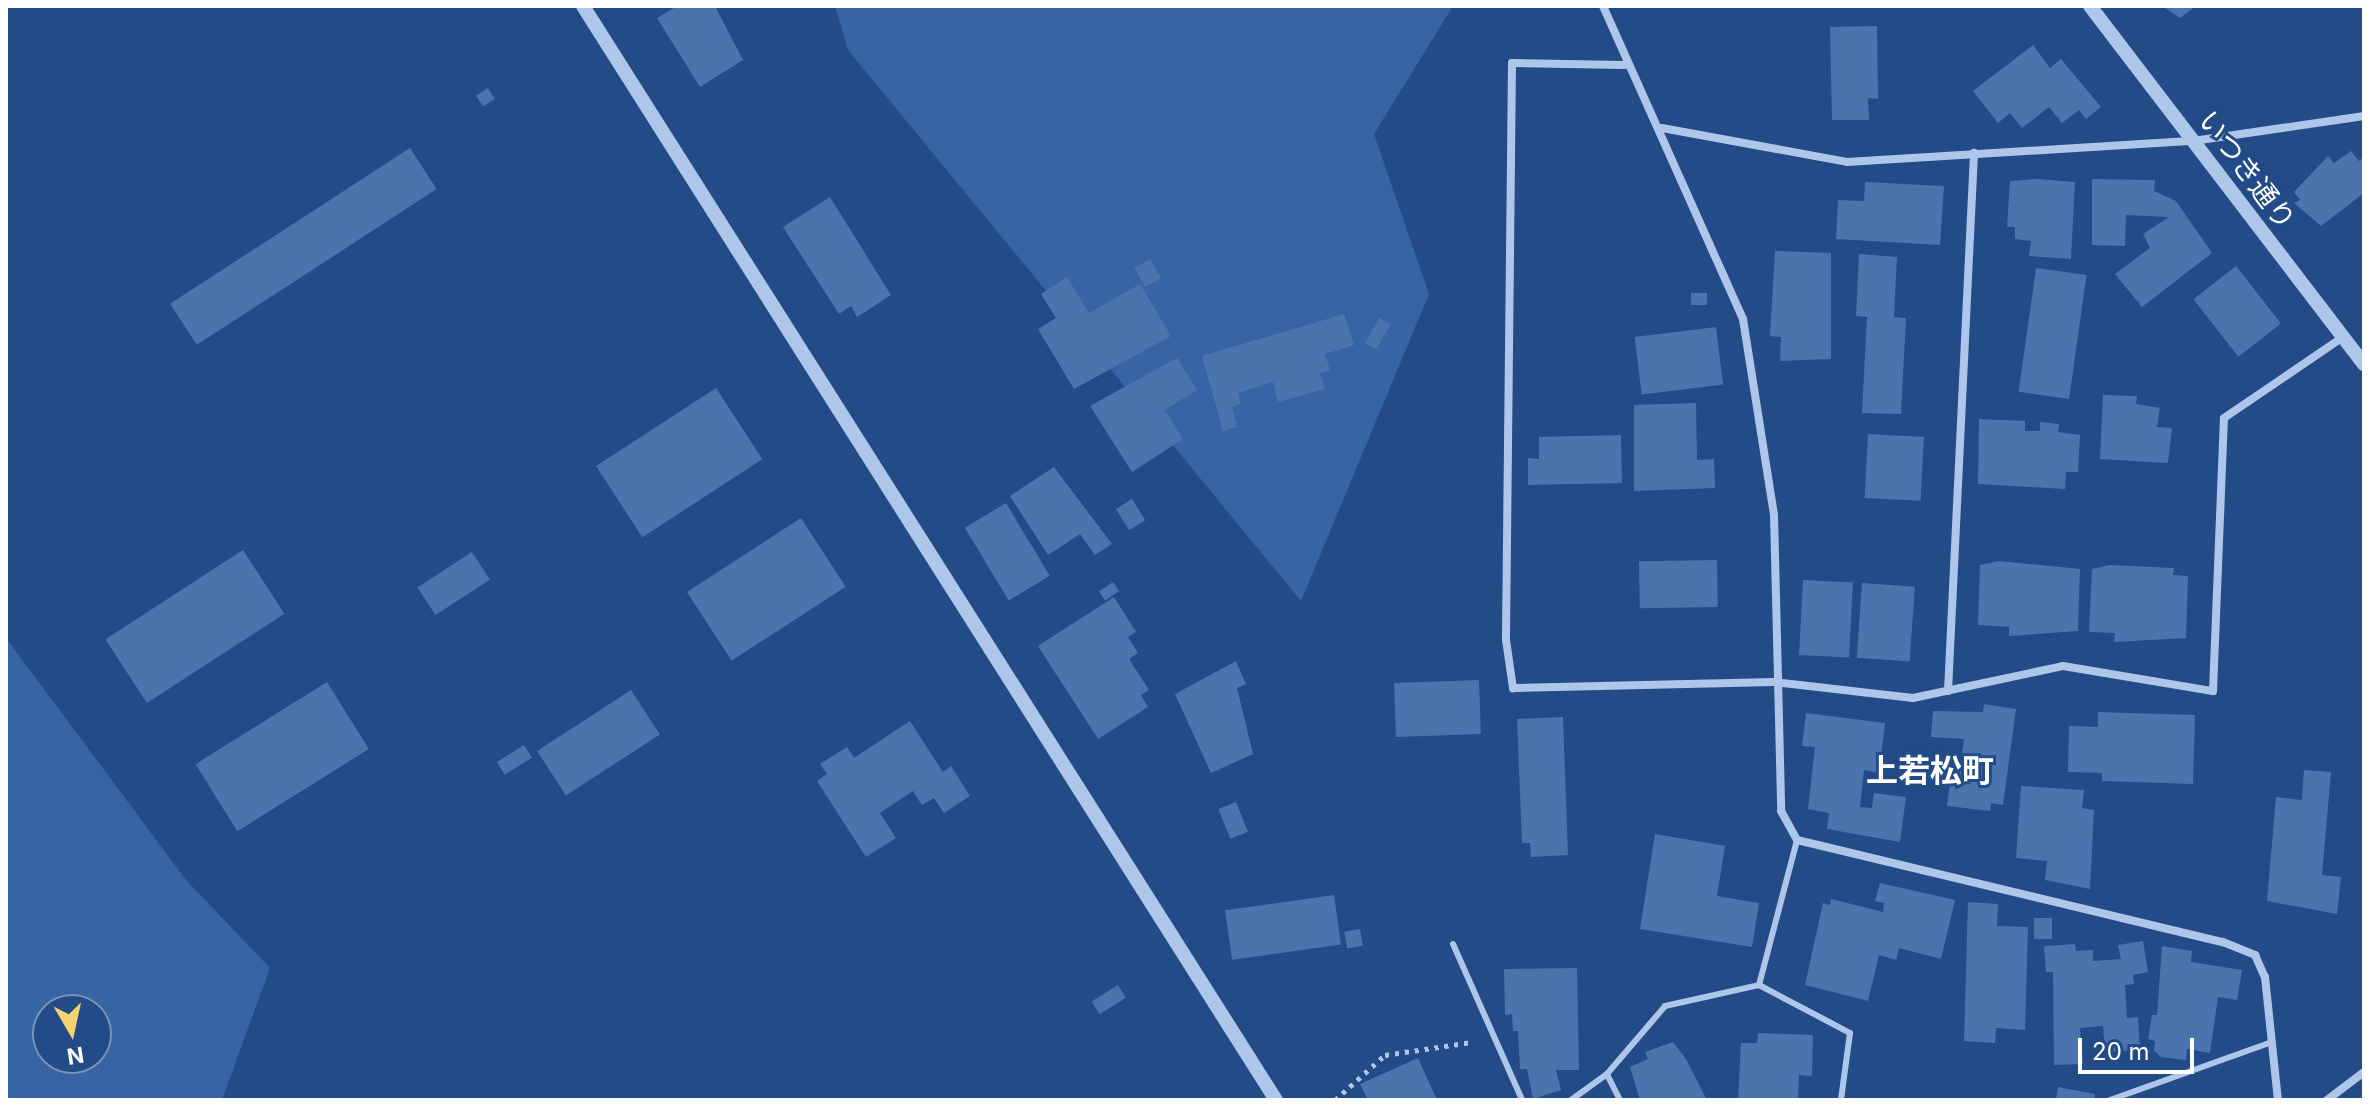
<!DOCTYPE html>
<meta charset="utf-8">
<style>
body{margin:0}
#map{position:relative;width:2370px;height:1106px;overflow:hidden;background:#224b87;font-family:Inter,"Noto Sans JP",sans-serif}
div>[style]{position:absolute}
.green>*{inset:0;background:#3664a4}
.building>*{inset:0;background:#4b74af;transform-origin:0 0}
.path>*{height:5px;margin-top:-2.5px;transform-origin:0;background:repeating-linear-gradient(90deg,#adc6ea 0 4px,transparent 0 10px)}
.service>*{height:6px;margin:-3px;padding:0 3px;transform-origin:3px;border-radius:3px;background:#adc6ea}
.minor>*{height:8px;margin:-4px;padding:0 4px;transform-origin:4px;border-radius:4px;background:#adc6ea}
.tertiary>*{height:14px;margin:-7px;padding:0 7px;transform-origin:7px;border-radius:7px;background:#adc6ea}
span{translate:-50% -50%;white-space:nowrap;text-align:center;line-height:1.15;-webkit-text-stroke:6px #224b87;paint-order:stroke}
.street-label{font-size:28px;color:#fff}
.quarter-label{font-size:32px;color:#fff;font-weight:700}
.frame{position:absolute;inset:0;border:8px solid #fff;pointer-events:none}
.north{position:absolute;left:32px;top:994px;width:80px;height:80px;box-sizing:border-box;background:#224b87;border:2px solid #7a93b7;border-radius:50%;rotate:171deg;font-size:22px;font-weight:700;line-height:32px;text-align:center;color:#fff}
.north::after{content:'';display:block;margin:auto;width:28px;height:36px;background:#f5d36f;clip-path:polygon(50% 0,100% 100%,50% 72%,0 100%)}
.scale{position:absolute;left:2078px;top:1038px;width:116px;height:36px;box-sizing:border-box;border:4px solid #fff;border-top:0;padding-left:10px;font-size:24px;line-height:28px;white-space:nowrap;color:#fff;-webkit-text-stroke:6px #224b87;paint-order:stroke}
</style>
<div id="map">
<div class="green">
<i style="clip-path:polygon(835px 6px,1453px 6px,1374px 134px,1429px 294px,1301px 601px,848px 50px)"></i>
<i style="clip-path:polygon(evenodd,6px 638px,186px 880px,270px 968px,222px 1100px,6px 1100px,6px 638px,48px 1010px,96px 1010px,96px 1058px,48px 1058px,48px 1010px)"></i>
</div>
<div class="building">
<i style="clip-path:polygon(677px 6px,715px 6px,743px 60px,700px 87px,657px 18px)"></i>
<i style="clip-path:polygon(2162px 6px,2196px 6px,2180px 18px)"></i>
<i style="clip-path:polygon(1877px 26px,1878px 99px,1868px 98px,1869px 120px,1832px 120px,1830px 27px)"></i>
<i style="clip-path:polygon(2033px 45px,2050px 68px,2061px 59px,2101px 107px,2086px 119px,2079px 110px,2062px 123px,2049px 107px,2022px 128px,2010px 113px,1998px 123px,1973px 91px)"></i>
<i style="left:488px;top:88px;width:13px;height:14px;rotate:58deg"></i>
<i style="left:410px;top:148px;width:49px;height:286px;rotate:57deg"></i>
<i style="clip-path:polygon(2351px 151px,2359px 161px,2364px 157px,2364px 193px,2321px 226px,2294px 203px,2300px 200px,2294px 192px,2328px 156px,2334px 163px)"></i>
<i style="clip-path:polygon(2037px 179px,2075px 182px,2071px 259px,2029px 256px,2031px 241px,2015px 239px,2015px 227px,2007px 227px,2010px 181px)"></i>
<i style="clip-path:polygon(2092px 179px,2155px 180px,2154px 191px,2176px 201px,2212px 253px,2142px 307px,2115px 274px,2150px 248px,2143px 234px,2169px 217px,2126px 215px,2125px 246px,2092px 245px)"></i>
<i style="clip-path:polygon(1865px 182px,1944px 186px,1940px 245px,1836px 239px,1838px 200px,1864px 201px)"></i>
<i style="clip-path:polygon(830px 197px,891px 295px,857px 317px,851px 306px,839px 314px,783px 227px)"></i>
<i style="clip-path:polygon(1775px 251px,1831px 253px,1831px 359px,1780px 361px,1781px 337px,1770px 336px)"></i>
<i style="clip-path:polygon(1859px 254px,1897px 257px,1894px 317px,1906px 318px,1901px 414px,1862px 413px,1867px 317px,1856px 316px)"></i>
<i style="left:1150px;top:259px;width:22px;height:18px;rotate:60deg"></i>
<i style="left:2236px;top:266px;width:73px;height:54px;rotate:52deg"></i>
<i style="left:2036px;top:268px;width:51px;height:125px;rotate:8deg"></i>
<i style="clip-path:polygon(1067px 277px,1089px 313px,1140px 284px,1171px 336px,1074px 389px,1038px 329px,1056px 318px,1041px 294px)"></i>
<i style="left:1691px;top:293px;width:16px;height:12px"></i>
<i style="clip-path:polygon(1344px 314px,1354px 345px,1325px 354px,1330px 370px,1320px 373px,1325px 389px,1278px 402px,1273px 382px,1238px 393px,1241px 404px,1232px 407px,1237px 427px,1223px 431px,1202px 356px)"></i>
<i style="left:1379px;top:318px;width:13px;height:29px;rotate:29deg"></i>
<i style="left:1716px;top:327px;width:58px;height:82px;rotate:83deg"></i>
<i style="clip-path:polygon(1177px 358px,1197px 390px,1165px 410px,1183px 439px,1132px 472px,1090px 406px)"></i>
<i style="left:716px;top:388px;width:85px;height:143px;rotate:57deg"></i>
<i style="clip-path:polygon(2103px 395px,2137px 396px,2136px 404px,2160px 408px,2157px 427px,2172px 428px,2168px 463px,2100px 459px)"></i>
<i style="clip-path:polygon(1696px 403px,1697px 460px,1714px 459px,1715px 488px,1634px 491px,1634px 405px)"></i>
<i style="clip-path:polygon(1979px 419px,2025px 421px,2025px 431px,2040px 431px,2040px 422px,2059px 424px,2058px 432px,2080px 435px,2078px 472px,2066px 472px,2065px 489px,1978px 484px)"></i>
<i style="left:1868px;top:434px;width:56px;height:64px;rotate:3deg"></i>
<i style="clip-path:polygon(1621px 435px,1622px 483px,1528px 485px,1528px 458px,1539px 459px,1539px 437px)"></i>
<i style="clip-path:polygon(1054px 467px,1112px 544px,1095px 555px,1080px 534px,1048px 555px,1010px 496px)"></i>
<i style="left:1132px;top:499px;width:25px;height:19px;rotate:58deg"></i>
<i style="left:1006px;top:503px;width:85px;height:48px;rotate:59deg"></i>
<i style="left:801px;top:518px;width:82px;height:136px;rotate:57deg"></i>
<i style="left:243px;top:550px;width:76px;height:164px;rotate:57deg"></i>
<i style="left:472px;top:552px;width:33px;height:65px;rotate:57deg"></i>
<i style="left:1717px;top:560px;width:47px;height:78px;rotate:89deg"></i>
<i style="clip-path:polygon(1999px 561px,2080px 569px,2078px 631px,2009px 636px,2009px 627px,1978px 625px,1980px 565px)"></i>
<i style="clip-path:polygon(2109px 565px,2174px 568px,2173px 575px,2188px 576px,2186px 638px,2114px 642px,2115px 633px,2089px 632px,2092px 569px)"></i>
<i style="left:1803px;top:580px;width:50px;height:75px;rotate:3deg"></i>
<i style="left:1113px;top:582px;width:11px;height:17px;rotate:56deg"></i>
<i style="left:1862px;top:583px;width:53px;height:75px;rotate:4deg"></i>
<i style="clip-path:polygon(1114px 597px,1136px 632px,1128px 637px,1138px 653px,1129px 659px,1149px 690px,1141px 695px,1148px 707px,1098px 739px,1038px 646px)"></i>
<i style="clip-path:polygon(1236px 661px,1246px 684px,1237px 688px,1253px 754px,1211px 773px,1175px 694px)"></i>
<i style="left:1479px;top:680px;width:54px;height:85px;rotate:88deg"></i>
<i style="left:327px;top:682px;width:79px;height:155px;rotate:58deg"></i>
<i style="left:631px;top:690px;width:53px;height:112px;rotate:57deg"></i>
<i style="clip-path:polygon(1984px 704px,2016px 709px,2003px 805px,1991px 803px,1990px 811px,1947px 806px,1950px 783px,1958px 784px,1964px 739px,1931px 737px,1933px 711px,1983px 712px)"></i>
<i style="clip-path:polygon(2098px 712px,2195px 715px,2193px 784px,2102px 781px,2102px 773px,2068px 772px,2069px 726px,2098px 727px)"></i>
<i style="clip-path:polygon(1806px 713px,1885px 723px,1879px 773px,1864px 770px,1860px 807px,1872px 808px,1874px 793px,1906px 797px,1900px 842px,1827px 829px,1829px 813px,1808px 809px,1815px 747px,1802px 746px)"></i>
<i style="clip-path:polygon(1563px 717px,1568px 855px,1531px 857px,1530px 843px,1522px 843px,1517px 719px)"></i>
<i style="clip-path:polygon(910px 721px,943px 772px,951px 766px,970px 796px,944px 813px,934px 798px,922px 805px,913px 791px,880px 813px,896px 838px,866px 857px,817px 781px,827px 774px,820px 764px,847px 747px,854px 758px)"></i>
<i style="left:524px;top:745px;width:15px;height:32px;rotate:58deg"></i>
<i style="clip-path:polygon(2304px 770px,2331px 772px,2322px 875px,2341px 877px,2337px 914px,2267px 901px,2276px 797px,2302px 800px)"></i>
<i style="clip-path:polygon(2021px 786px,2084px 790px,2082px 808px,2094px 810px,2090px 889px,2045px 880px,2047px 861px,2016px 858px)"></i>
<i style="left:1236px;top:802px;width:32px;height:19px;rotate:68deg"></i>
<i style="clip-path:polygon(1655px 834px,1725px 846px,1717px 896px,1759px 903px,1752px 947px,1640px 929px)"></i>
<i style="clip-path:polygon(1880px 883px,1955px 900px,1941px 959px,1899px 948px,1896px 960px,1879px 955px,1868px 1001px,1805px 985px,1823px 903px,1830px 905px,1831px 899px,1883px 912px,1884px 903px,1875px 901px)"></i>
<i style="left:1334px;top:895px;width:50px;height:110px;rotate:82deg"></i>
<i style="clip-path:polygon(1968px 902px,1998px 904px,1997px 926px,2028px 927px,2025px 1030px,1996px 1028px,1995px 1043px,1964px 1041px)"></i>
<i style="left:2034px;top:918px;width:18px;height:21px"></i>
<i style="left:1360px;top:929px;width:17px;height:16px;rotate:80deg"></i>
<i style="clip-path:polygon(2143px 941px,2148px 972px,2133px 975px,2134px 984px,2125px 985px,2127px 1018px,2138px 1017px,2140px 1050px,2105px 1052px,2103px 1026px,2080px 1028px,2083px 1064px,2054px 1065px,2053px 972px,2046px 972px,2044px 946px,2075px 944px,2076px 951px,2093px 950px,2093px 961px,2121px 959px,2118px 945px)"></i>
<i style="clip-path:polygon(2162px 946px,2192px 951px,2191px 962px,2242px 970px,2237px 1000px,2218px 997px,2210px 1053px,2187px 1049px,2186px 1060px,2161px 1057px,2154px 1051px,2155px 1041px,2148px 1039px,2152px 1015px,2157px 1015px)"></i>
<i style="clip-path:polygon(1577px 968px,1579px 1070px,1556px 1070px,1561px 1090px,1533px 1099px,1527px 1069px,1520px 1069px,1518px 1031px,1513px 1031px,1512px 1014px,1505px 1015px,1504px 969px)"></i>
<i style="left:1118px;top:985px;width:15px;height:31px;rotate:58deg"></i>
<i style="clip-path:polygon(1758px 1033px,1813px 1035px,1812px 1076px,1799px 1075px,1798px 1100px,1738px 1100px,1741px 1043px,1757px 1043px)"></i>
<i style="clip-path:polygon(1673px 1042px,1686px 1059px,1707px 1100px,1640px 1100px,1630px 1067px,1648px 1059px,1645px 1052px)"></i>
<i style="clip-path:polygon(1418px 1058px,1437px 1100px,1368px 1100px,1360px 1084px)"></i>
<i style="clip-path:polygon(2058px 1087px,2095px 1094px,2094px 1100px,2056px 1100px)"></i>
</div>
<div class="path">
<i style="left:1335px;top:1100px;width:67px;rotate:-42deg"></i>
<i style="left:1385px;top:1055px;width:88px;rotate:-8.5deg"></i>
</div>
<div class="service">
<i style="left:1453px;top:944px;width:171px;rotate:66.1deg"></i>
<i style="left:1759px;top:985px;width:103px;rotate:27.8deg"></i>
<i style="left:1850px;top:1033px;width:68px;rotate:97.7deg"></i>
<i style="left:1571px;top:1100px;width:44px;rotate:-35.8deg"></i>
<i style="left:1620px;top:1100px;width:29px;rotate:-117deg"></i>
<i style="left:1607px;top:1074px;width:89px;rotate:-49.5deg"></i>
<i style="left:1665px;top:1006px;width:96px;rotate:-12.6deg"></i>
<i style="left:1759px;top:985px;width:150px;rotate:-75.3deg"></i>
<i style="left:2110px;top:1100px;width:172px;rotate:-19.7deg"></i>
</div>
<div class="minor">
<i style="left:1603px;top:6px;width:343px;rotate:65.9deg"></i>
<i style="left:1743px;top:319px;width:198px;rotate:81deg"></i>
<i style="left:1774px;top:515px;width:296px;rotate:88.6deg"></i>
<i style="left:1781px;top:811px;width:33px;rotate:61deg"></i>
<i style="left:1797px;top:840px;width:438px;rotate:13.5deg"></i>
<i style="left:2223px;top:942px;width:35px;rotate:22deg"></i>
<i style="left:2255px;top:955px;width:24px;rotate:66deg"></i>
<i style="left:2265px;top:977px;width:124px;rotate:84deg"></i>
<i style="left:1624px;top:65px;width:112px;rotate:-179deg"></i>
<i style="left:1512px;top:63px;width:577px;rotate:90.6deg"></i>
<i style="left:1506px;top:640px;width:49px;rotate:81.7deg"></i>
<i style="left:1513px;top:688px;width:261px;rotate:-1.3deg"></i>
<i style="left:1774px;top:682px;width:140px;rotate:6.6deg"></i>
<i style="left:1913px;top:698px;width:153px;rotate:-12deg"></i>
<i style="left:2063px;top:666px;width:152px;rotate:9.5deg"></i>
<i style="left:2213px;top:691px;width:273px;rotate:-87.7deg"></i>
<i style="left:2224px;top:418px;width:144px;rotate:-34.2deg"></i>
<i style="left:1662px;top:128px;width:188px;rotate:10.4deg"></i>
<i style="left:1847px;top:162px;width:347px;rotate:-3.5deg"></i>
<i style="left:2193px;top:141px;width:173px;rotate:-8.3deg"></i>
<i style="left:1948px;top:691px;width:539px;rotate:-87.23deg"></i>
<i style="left:2327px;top:1100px;width:46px;rotate:-37.1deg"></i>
</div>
<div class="tertiary">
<i style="left:583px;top:6px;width:1295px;rotate:57.65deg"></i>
<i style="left:2090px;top:6px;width:451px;rotate:52.6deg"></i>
</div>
<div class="street-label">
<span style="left:2247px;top:170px;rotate:53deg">いつき通り</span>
</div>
<div class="quarter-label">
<span style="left:1930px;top:771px">上若松町</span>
</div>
<div class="frame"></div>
<div class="north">N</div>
<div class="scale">20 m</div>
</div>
